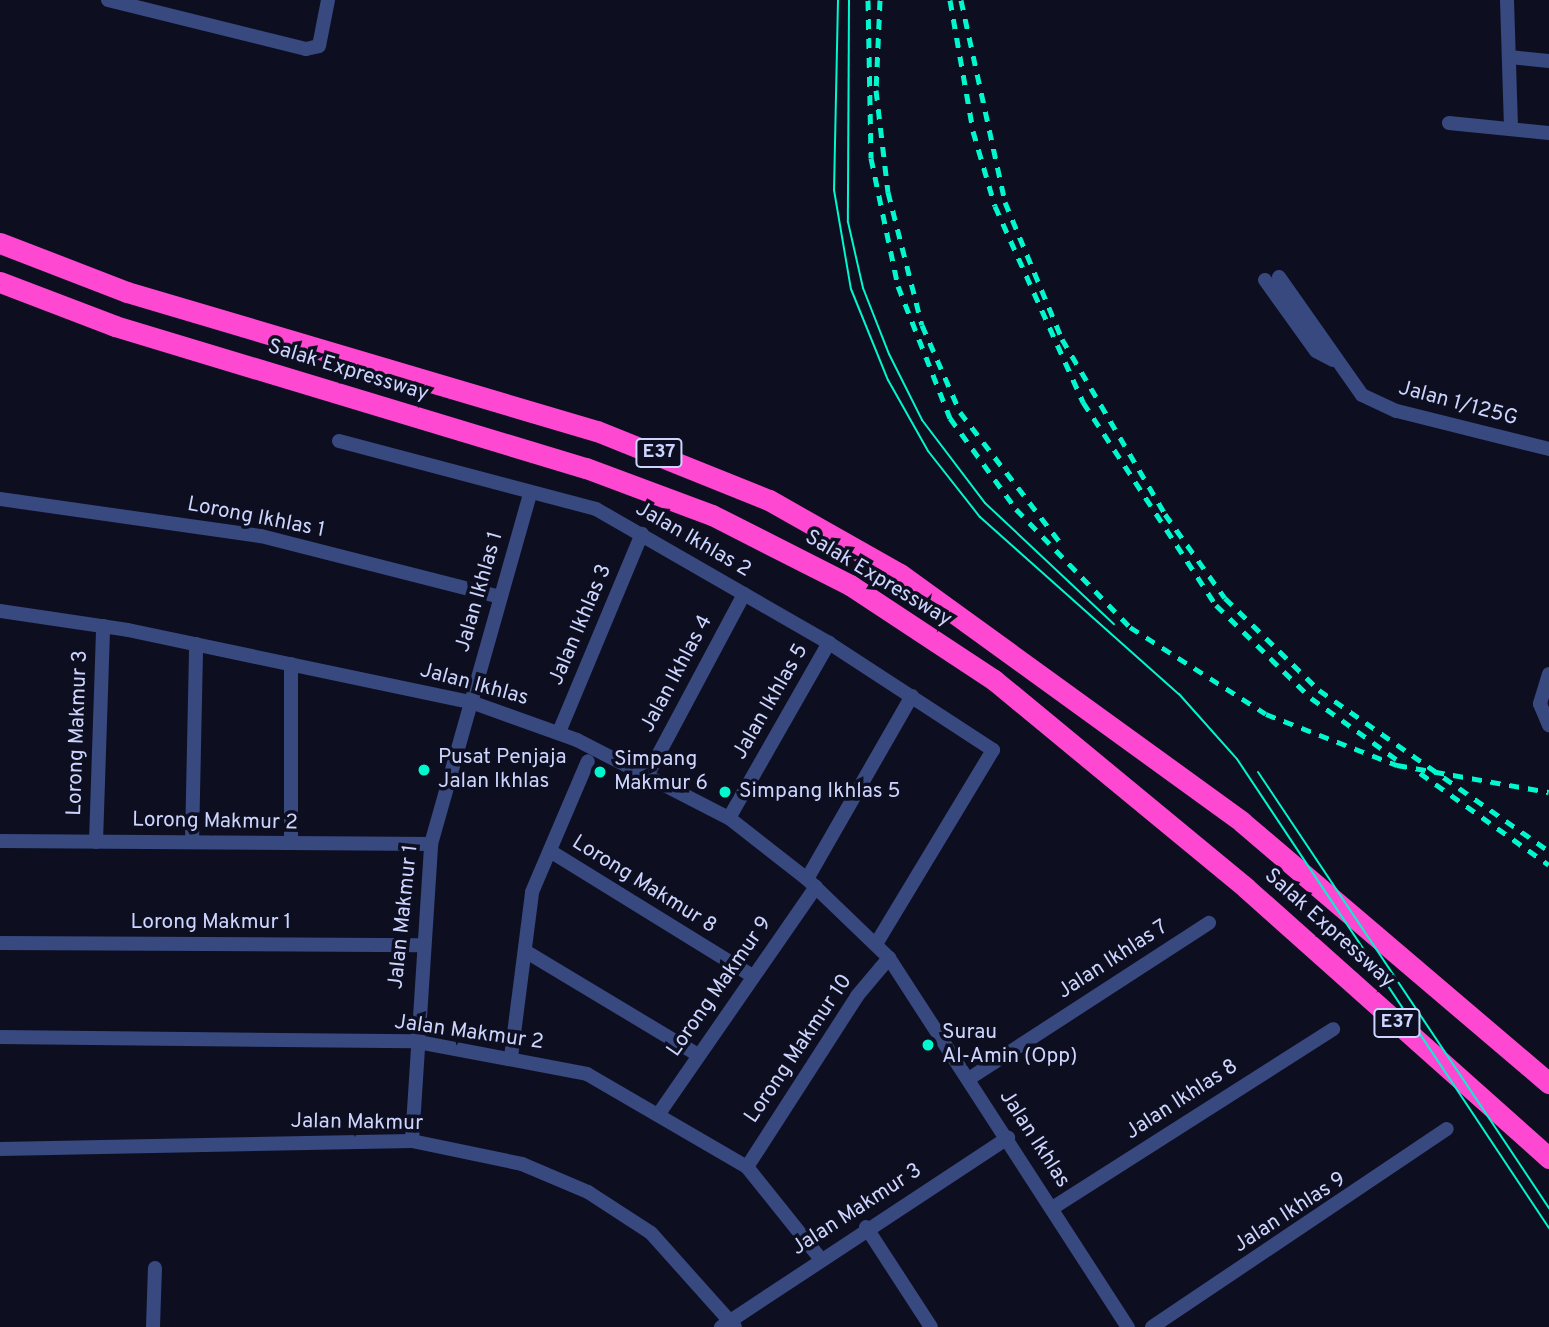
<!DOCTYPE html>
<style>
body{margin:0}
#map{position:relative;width:1549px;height:1327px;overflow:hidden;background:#0d0f21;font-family:Overpass,sans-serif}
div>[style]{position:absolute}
.street>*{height:14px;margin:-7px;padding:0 7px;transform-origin:7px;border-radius:7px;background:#384980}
.highway>*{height:21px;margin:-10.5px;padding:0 10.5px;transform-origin:10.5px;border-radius:10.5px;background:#ff48d1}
.tram>*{height:2px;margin:-1px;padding:0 1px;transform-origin:1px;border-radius:1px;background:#01f7cd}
.rail>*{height:5px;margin-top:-2.5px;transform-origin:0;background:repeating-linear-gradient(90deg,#01f7cd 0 10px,transparent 0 19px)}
.dots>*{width:19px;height:19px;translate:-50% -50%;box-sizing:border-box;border:4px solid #0d0f21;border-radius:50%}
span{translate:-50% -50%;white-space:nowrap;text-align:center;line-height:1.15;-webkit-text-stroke:7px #0d0f21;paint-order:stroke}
.shield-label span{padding:2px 5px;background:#0d0f21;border:2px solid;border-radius:5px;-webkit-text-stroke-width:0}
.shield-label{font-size:19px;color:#cdd5ff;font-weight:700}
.street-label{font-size:21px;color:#cdd5ff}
.poi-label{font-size:21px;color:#cdd5ff}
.left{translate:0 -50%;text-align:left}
</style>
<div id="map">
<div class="street">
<i style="left:108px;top:0;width:204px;rotate:13.9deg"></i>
<i style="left:306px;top:49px;width:13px;rotate:-13deg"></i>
<i style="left:319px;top:46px;width:47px;rotate:-78.9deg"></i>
<i style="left:1507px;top:0;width:129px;rotate:88.2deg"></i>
<i style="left:1510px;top:57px;width:39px;rotate:6deg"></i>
<i style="left:1449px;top:123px;width:100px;rotate:5.7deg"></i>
<i style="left:1279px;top:277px;width:144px;rotate:54.9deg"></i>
<i style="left:1362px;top:395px;width:38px;rotate:25deg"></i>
<i style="left:1397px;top:411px;width:157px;rotate:14deg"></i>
<i style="left:1265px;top:280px;width:87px;rotate:54.3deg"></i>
<i style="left:1316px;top:351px;width:19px;rotate:28deg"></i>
<i style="left:339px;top:441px;width:266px;rotate:14.8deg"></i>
<i style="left:596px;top:509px;width:269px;rotate:29.9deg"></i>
<i style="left:829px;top:643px;width:196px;rotate:33.1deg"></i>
<i style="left:993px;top:750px;width:224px;rotate:121.1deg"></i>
<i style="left:0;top:499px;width:264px;rotate:8.1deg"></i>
<i style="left:261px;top:536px;width:247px;rotate:14.3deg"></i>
<i style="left:0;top:611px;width:129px;rotate:8.4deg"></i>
<i style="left:128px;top:630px;width:350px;rotate:11.9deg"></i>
<i style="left:471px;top:702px;width:113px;rotate:19.7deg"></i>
<i style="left:577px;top:740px;width:171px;rotate:27.2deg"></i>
<i style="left:729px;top:818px;width:99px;rotate:38deg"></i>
<i style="left:807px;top:879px;width:114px;rotate:43.9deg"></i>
<i style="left:889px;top:958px;width:440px;rotate:57.1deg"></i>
<i style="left:291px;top:664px;width:179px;rotate:90deg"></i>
<i style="left:1549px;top:674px;width:31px;rotate:107deg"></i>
<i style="left:1540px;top:704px;width:23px;rotate:67deg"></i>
<i style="left:559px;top:732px;width:215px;rotate:-67.3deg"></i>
<i style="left:648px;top:774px;width:204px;rotate:-61.9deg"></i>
<i style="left:729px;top:818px;width:202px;rotate:-60.3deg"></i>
<i style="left:0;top:841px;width:431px;rotate:0.4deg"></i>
<i style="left:96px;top:842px;width:216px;rotate:-88.1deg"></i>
<i style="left:192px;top:842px;width:198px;rotate:-88.8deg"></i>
<i style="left:550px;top:851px;width:238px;rotate:31.7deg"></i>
<i style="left:807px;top:879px;width:211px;rotate:-60.2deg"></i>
<i style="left:0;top:943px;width:422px;rotate:0.3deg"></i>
<i style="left:525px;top:951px;width:202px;rotate:31deg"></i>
<i style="left:0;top:1037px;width:413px;rotate:0.6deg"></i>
<i style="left:413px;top:1041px;width:177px;rotate:10.7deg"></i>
<i style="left:587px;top:1074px;width:185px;rotate:30.2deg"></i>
<i style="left:747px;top:1167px;width:117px;rotate:51.3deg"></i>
<i style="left:511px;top:1057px;width:166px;rotate:-82.7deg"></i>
<i style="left:532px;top:892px;width:142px;rotate:-66.9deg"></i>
<i style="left:970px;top:1078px;width:285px;rotate:-33deg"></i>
<i style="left:660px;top:1112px;width:274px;rotate:-55.3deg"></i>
<i style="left:412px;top:1141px;width:298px;rotate:-86.3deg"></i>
<i style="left:431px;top:844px;width:364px;rotate:-74.2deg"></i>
<i style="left:0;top:1149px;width:412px;rotate:-1.1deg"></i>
<i style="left:412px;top:1141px;width:112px;rotate:11.8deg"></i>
<i style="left:522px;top:1164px;width:72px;rotate:23deg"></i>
<i style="left:588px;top:1192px;width:75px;rotate:33.1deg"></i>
<i style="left:651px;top:1233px;width:126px;rotate:48.2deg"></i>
<i style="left:747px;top:1167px;width:203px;rotate:-57.2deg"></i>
<i style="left:857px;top:996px;width:50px;rotate:-49.9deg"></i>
<i style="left:1054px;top:1207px;width:331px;rotate:-32.5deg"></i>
<i style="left:866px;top:1227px;width:119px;rotate:57deg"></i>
<i style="left:153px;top:1327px;width:59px;rotate:-88.1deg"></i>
<i style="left:721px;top:1327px;width:344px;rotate:-33.4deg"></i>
<i style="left:1152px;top:1327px;width:355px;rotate:-33.9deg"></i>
</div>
<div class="highway">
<i style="left:0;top:243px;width:136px;rotate:21.1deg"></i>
<i style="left:127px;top:292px;width:490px;rotate:16.5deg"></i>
<i style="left:597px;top:431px;width:185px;rotate:21.9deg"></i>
<i style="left:769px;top:500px;width:150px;rotate:29.5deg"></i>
<i style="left:900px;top:574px;width:422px;rotate:35.9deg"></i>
<i style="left:1242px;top:822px;width:403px;rotate:40.4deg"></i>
<i style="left:0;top:282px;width:123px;rotate:20.9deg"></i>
<i style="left:115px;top:326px;width:492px;rotate:16.8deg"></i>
<i style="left:586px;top:468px;width:134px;rotate:20.5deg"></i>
<i style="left:712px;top:515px;width:155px;rotate:26.9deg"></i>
<i style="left:850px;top:585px;width:173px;rotate:33.4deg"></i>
<i style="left:994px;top:680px;width:327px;rotate:39.5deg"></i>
<i style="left:1246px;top:888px;width:406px;rotate:41.7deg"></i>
</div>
<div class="tram">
<i style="left:838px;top:0;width:190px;rotate:91.2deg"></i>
<i style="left:834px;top:190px;width:100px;rotate:80.3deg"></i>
<i style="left:851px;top:289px;width:98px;rotate:67.9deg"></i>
<i style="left:888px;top:380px;width:81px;rotate:60.6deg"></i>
<i style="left:928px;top:451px;width:84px;rotate:51.8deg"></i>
<i style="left:980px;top:517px;width:266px;rotate:41.7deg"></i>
<i style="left:1179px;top:694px;width:87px;rotate:48.3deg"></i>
<i style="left:1237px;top:759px;width:563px;rotate:56.37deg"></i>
<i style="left:849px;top:0;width:222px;rotate:90.3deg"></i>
<i style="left:848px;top:222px;width:68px;rotate:77.2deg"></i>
<i style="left:863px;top:288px;width:71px;rotate:68.5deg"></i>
<i style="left:889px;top:354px;width:74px;rotate:63.4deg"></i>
<i style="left:922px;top:420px;width:104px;rotate:52.8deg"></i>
<i style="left:985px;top:503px;width:177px;rotate:43.2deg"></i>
<i style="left:1258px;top:772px;width:524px;rotate:56.28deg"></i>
</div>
<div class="rail">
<i style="left:868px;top:0;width:158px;rotate:88.9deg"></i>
<i style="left:871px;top:158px;width:131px;rotate:78.1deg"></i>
<i style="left:898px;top:286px;width:142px;rotate:68.5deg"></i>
<i style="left:950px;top:418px;width:112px;rotate:54deg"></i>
<i style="left:1016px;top:509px;width:164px;rotate:46deg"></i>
<i style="left:1130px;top:627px;width:161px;rotate:32.6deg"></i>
<i style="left:1266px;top:714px;width:141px;rotate:21.3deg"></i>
<i style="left:1397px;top:765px;width:154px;rotate:10.1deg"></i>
<i style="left:880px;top:0;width:90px;rotate:92.5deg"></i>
<i style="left:876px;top:90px;width:103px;rotate:83.3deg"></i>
<i style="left:888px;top:192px;width:137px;rotate:75.7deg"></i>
<i style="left:922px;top:325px;width:95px;rotate:66.4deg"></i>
<i style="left:960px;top:412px;width:168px;rotate:52.5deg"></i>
<i style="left:950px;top:0;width:133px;rotate:80deg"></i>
<i style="left:973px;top:131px;width:78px;rotate:73.7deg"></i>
<i style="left:995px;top:206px;width:215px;rotate:65.8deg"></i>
<i style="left:1083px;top:402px;width:243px;rotate:56.8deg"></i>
<i style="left:1216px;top:605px;width:133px;rotate:44.4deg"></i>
<i style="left:1311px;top:698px;width:105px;rotate:35.7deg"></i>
<i style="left:961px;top:0;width:207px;rotate:77.7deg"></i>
<i style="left:1005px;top:202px;width:148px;rotate:67.4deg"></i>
<i style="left:1062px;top:339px;width:203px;rotate:59.5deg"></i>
<i style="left:1165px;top:514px;width:103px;rotate:54.5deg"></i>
<i style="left:1225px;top:598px;width:132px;rotate:44.4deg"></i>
<i style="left:1319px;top:690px;width:281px;rotate:35deg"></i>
<i style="left:1420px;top:773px;width:158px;rotate:35.5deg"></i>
</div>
<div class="dots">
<i style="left:424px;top:770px;background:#01f7cd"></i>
<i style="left:600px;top:772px;background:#01f7cd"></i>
<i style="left:725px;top:792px;background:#01f7cd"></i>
<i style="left:928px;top:1045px;background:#01f7cd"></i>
</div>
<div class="shield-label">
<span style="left:659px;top:453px">E37</span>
<span style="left:1397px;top:1023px">E37</span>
</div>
<div class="street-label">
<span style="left:348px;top:371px;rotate:17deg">Salak Expressway</span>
<span style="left:1458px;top:404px;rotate:15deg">Jalan 1/125G</span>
<span style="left:256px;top:518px;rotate:11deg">Lorong Ikhlas 1</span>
<span style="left:693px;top:540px;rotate:30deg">Jalan Ikhlas 2</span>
<span style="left:878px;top:579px;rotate:31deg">Salak Expressway</span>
<span style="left:480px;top:592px;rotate:-74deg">Jalan Ikhlas 1</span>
<span style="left:581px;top:625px;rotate:-67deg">Jalan Ikhlas 3</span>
<span style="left:677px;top:674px;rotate:-62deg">Jalan Ikhlas 4</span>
<span style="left:474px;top:685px;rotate:15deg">Jalan Ikhlas</span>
<span style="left:771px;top:702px;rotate:-60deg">Jalan Ikhlas 5</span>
<span style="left:78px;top:733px;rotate:-88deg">Lorong Makmur 3</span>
<span style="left:215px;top:822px;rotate:1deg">Lorong Makmur 2</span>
<span style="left:644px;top:885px;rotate:32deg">Lorong Makmur 8</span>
<span style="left:404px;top:917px;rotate:-84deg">Jalan Makmur 1</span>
<span style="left:211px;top:923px">Lorong Makmur 1</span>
<span style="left:1329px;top:929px;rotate:42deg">Salak Expressway</span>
<span style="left:1113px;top:960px;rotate:-33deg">Jalan Ikhlas 7</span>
<span style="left:720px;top:987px;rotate:-55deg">Lorong Makmur 9</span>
<span style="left:469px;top:1033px;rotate:8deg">Jalan Makmur 2</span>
<span style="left:799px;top:1049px;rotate:-56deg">Lorong Makmur 10</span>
<span style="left:1182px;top:1100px;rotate:-33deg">Jalan Ikhlas 8</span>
<span style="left:357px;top:1123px;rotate:1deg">Jalan Makmur</span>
<span style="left:1034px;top:1139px;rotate:57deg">Jalan Ikhlas</span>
<span style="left:857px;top:1210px;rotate:-33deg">Jalan Makmur 3</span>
<span style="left:1290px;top:1213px;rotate:-33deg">Jalan Ikhlas 9</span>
</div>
<div class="poi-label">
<span class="left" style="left:438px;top:770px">Pusat Penjaja<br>Jalan Ikhlas</span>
<span class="left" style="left:614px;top:772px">Simpang<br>Makmur 6</span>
<span class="left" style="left:739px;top:792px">Simpang Ikhlas 5</span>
<span class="left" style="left:942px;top:1045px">Surau<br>Al-Amin (Opp)</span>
</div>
</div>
